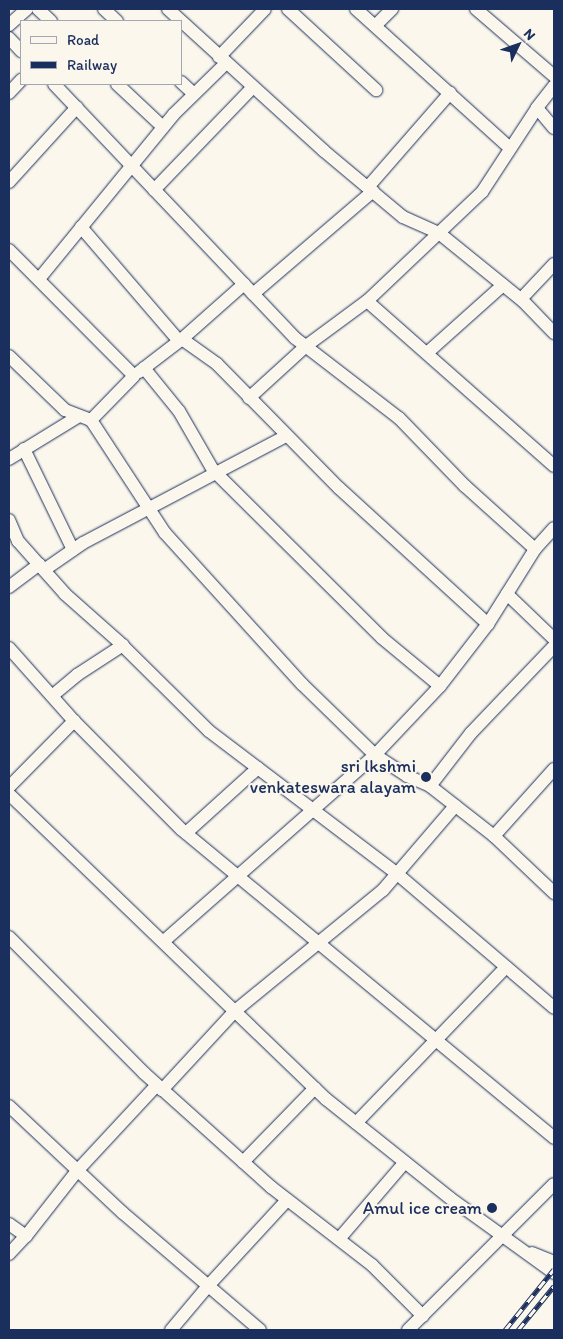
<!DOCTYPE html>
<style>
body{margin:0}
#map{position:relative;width:563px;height:1339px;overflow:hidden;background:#fbf7ec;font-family:Itim,sans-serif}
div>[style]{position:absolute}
.roads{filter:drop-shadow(0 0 1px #1b2f5e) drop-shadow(0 0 1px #1b2f5e)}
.street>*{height:12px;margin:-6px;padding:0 6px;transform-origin:6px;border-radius:6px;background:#fbf7ec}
.rail>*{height:5px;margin-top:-2.5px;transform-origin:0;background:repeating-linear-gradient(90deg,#fbf7ec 0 9px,#1b2f5e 0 18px);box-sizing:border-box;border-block:1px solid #1b2f5e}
.dots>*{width:14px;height:14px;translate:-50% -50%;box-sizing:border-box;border:2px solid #fbf7ec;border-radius:50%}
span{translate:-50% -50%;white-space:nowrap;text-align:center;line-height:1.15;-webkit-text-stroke:4px #fbf7ec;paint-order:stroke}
.poi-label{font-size:18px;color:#1b2f5e}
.right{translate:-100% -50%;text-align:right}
.frame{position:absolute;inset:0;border:10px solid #1b2f5e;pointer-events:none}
.legend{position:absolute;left:20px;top:20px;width:162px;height:65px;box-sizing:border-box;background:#fbf7ec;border:1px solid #a1a7b3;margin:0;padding:6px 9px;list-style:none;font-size:15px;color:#1b2f5e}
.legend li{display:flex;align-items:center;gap:10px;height:25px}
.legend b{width:25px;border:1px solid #a1a7b3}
.north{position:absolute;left:493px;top:20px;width:50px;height:50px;-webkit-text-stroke:4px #fbf7ec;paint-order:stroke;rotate:48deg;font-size:14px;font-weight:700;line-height:20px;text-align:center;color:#1b2f5e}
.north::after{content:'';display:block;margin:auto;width:18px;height:22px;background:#1b2f5e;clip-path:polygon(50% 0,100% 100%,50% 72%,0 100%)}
</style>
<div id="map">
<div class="roads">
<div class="street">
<i style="left:38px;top:9px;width:18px;rotate:43deg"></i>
<i style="left:104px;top:9px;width:18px;rotate:43deg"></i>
<i style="left:168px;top:9px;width:211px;rotate:42.3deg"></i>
<i style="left:324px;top:151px;width:103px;rotate:39.9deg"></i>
<i style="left:403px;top:217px;width:39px;rotate:24deg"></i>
<i style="left:439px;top:233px;width:108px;rotate:39deg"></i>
<i style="left:523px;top:301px;width:45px;rotate:45.9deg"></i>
<i style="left:288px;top:9px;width:120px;rotate:42.6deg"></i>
<i style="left:356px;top:9px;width:207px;rotate:42.1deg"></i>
<i style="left:476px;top:9px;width:103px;rotate:40.7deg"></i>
<i style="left:9px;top:25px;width:24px;rotate:-42deg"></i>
<i style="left:376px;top:25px;width:23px;rotate:-45deg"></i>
<i style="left:9px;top:38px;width:18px;rotate:47deg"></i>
<i style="left:219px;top:57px;width:66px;rotate:-46.2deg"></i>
<i style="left:181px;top:82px;width:16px;rotate:43deg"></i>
<i style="left:54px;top:84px;width:350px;rotate:46.5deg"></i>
<i style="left:295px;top:338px;width:131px;rotate:37.6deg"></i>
<i style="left:399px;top:418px;width:95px;rotate:45.9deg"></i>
<i style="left:465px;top:486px;width:94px;rotate:42deg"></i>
<i style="left:117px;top:84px;width:63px;rotate:43.1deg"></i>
<i style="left:554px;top:86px;width:28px;rotate:128deg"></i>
<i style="left:537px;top:108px;width:100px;rotate:123.2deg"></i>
<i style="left:482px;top:192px;width:158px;rotate:136.5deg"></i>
<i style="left:367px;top:301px;width:249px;rotate:41.4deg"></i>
<i style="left:9px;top:93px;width:18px;rotate:-47deg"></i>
<i style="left:537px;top:108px;width:26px;rotate:50deg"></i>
<i style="left:9px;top:182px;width:101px;rotate:-47.8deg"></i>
<i style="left:368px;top:187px;width:125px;rotate:-48.9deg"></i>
<i style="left:154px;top:190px;width:143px;rotate:-46.1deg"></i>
<i style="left:81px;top:227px;width:150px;rotate:49.3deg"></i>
<i style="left:9px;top:250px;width:177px;rotate:45.2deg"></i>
<i style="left:134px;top:376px;width:62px;rotate:134.3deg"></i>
<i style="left:39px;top:279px;width:213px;rotate:-50.7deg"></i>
<i style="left:174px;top:114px;width:73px;rotate:-44.4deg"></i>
<i style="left:253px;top:294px;width:158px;rotate:-40.6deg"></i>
<i style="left:521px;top:299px;width:48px;rotate:-46.7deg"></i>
<i style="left:182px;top:339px;width:43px;rotate:35.5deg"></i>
<i style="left:217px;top:364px;width:174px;rotate:45.5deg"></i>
<i style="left:339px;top:488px;width:202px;rotate:42.4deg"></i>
<i style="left:427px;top:353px;width:102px;rotate:-41.8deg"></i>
<i style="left:9px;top:356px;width:78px;rotate:44deg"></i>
<i style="left:65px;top:410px;width:28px;rotate:21deg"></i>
<i style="left:91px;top:420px;width:135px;rotate:56.8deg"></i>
<i style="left:165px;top:533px;width:204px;rotate:47.8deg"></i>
<i style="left:302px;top:684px;width:102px;rotate:44.2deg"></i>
<i style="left:375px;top:755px;width:38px;rotate:33deg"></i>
<i style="left:407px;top:776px;width:25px;rotate:23deg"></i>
<i style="left:430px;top:786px;width:81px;rotate:38deg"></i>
<i style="left:494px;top:836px;width:83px;rotate:43.5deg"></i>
<i style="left:144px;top:368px;width:55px;rotate:50.9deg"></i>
<i style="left:179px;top:411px;width:68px;rotate:60deg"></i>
<i style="left:213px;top:470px;width:238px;rotate:44.8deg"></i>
<i style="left:382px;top:638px;width:75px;rotate:39.6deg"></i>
<i style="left:139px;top:372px;width:54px;rotate:-37.5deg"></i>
<i style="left:182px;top:339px;width:83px;rotate:-41.6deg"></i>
<i style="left:249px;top:398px;width:77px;rotate:-42.4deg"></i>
<i style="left:306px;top:346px;width:76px;rotate:-36.4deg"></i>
<i style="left:24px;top:449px;width:112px;rotate:64.1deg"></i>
<i style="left:9px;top:459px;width:82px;rotate:-31.6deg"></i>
<i style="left:9px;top:520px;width:23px;rotate:67deg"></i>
<i style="left:18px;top:541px;width:71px;rotate:48.4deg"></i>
<i style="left:65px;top:594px;width:72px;rotate:41.6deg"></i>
<i style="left:119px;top:642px;width:127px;rotate:44.7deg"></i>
<i style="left:209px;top:731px;width:233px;rotate:37.2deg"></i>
<i style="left:395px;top:872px;width:209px;rotate:40.5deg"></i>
<i style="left:44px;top:570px;width:47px;rotate:-34.7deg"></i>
<i style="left:83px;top:543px;width:229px;rotate:-27.8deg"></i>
<i style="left:9px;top:587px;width:38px;rotate:-37deg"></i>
<i style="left:507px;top:594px;width:65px;rotate:43.8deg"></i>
<i style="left:9px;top:648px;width:98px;rotate:48.3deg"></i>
<i style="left:74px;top:721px;width:153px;rotate:45.3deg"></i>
<i style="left:182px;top:830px;width:483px;rotate:39.6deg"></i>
<i style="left:52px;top:696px;width:33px;rotate:-40deg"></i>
<i style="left:77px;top:675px;width:55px;rotate:-33.1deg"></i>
<i style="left:430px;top:786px;width:67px;rotate:-52.3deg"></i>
<i style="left:471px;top:733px;width:120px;rotate:-46.3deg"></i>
<i style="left:9px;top:787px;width:93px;rotate:-45.4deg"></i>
<i style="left:9px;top:794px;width:440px;rotate:43.9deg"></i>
<i style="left:326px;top:1099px;width:159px;rotate:38.6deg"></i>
<i style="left:450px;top:1198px;width:128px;rotate:35.8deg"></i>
<i style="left:186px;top:833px;width:97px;rotate:-42.1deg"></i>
<i style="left:494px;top:836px;width:90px;rotate:-48.2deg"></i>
<i style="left:9px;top:937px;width:192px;rotate:45.2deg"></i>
<i style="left:144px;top:1073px;width:171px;rotate:41.9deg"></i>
<i style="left:271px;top:1187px;width:128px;rotate:37.7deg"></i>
<i style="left:372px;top:1265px;width:72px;rotate:45deg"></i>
<i style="left:164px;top:941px;width:281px;rotate:-41.4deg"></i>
<i style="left:375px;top:755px;width:95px;rotate:-46.7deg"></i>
<i style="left:440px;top:686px;width:78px;rotate:-52.3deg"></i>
<i style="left:488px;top:624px;width:89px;rotate:-57.9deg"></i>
<i style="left:535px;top:549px;width:28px;rotate:-48deg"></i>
<i style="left:162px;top:1090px;width:108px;rotate:-47.3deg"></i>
<i style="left:235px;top:1011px;width:191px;rotate:-39.3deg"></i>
<i style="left:383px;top:890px;width:111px;rotate:-49.4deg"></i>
<i style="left:9px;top:1106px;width:156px;rotate:43.2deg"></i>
<i style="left:123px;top:1213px;width:180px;rotate:40.5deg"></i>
<i style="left:356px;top:1123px;width:216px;rotate:-46.1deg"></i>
<i style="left:243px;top:1162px;width:103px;rotate:-45.8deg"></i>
<i style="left:9px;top:1224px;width:21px;rotate:35deg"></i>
<i style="left:26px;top:1236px;width:83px;rotate:-51.9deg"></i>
<i style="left:77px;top:1171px;width:117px;rotate:-47.1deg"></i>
<i style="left:339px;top:1239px;width:101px;rotate:-49.4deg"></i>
<i style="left:532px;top:1253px;width:24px;rotate:22deg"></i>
<i style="left:9px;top:1254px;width:25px;rotate:-47deg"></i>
<i style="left:171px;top:1330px;width:57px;rotate:-49.9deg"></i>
<i style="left:208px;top:1286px;width:117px;rotate:-47.4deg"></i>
<i style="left:408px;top:1330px;width:206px;rotate:-45deg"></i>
</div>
</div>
<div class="rail">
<i style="left:505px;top:1330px;width:78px;rotate:-51.2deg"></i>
<i style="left:518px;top:1330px;width:57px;rotate:-50.7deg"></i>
</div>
<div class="dots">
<i style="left:426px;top:777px;background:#1b2f5e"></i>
<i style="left:492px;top:1208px;background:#1b2f5e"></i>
</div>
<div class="poi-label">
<span class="right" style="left:416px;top:777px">sri lkshmi<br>venkateswara alayam</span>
<span class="right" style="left:482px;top:1208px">Amul ice cream</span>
</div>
<div class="frame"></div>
<ul class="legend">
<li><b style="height:6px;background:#fbf7ec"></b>Road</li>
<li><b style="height:6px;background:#1b2f5e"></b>Railway</li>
</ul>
<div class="north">N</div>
</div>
